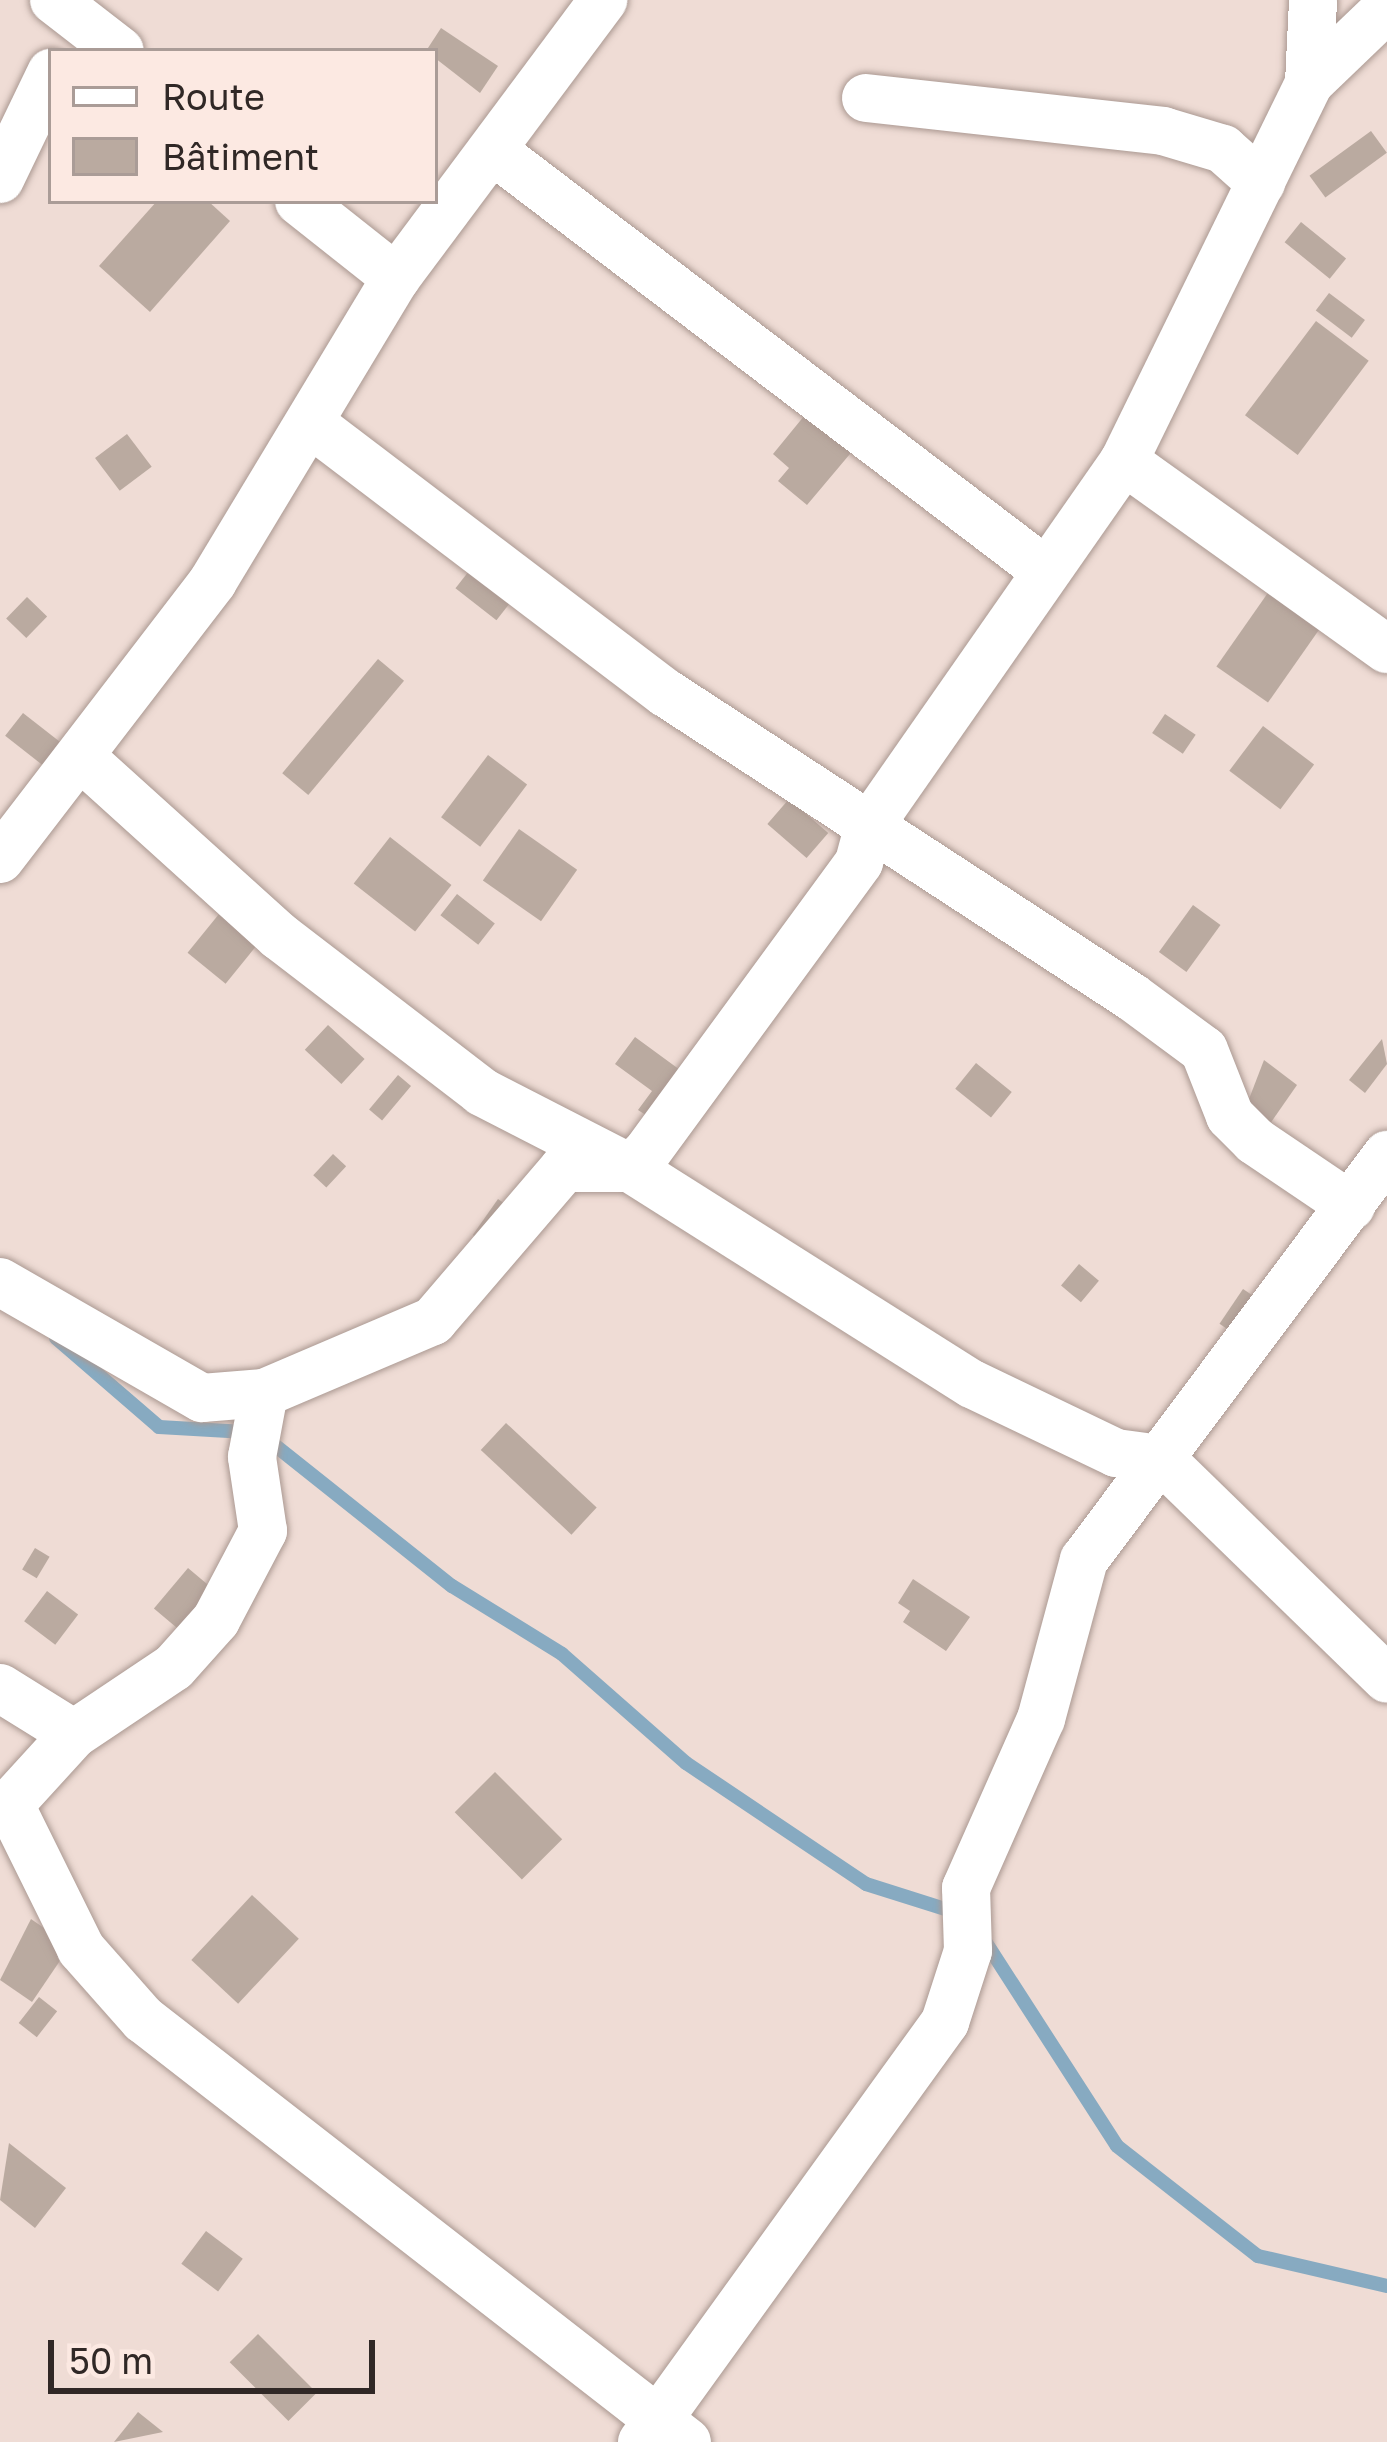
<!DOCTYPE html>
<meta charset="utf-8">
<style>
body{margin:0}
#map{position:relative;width:1387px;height:2442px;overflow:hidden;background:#efdcd5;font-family:"Golos Text",sans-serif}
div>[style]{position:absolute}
.stream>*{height:14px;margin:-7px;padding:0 7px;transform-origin:7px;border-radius:7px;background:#87aac1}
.building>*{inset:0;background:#baaaa0;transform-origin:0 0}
.roads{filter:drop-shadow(0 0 3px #ab9992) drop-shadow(0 0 3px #ab9992)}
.minor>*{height:48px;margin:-24px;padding:0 24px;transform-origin:24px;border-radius:24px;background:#fff}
span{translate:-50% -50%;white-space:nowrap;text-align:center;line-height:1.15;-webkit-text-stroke:12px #fce9e2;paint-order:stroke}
.legend{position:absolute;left:48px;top:48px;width:390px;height:156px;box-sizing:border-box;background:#fce9e2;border:3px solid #aa9c97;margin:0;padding:15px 21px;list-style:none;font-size:36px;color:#302826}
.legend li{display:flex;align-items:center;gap:24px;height:60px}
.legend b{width:60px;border:3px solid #aa9c97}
.scale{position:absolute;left:48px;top:2340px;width:327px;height:54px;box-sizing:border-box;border:6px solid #302826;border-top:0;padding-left:15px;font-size:36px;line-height:42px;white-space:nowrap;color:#302826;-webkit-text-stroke:9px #fce9e2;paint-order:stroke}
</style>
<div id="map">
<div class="stream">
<i style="left:56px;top:1338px;width:136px;rotate:40.8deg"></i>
<i style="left:159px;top:1427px;width:87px;rotate:3.3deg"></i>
<i style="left:267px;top:1439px;width:236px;rotate:38.5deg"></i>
<i style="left:452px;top:1586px;width:129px;rotate:31.7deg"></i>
<i style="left:562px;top:1654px;width:165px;rotate:41.3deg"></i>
<i style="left:686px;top:1763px;width:217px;rotate:33.9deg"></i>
<i style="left:866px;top:1884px;width:100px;rotate:17.5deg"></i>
<i style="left:983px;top:1938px;width:247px;rotate:57.2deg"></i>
<i style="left:1117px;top:2146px;width:179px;rotate:38deg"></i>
<i style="left:1258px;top:2256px;width:132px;rotate:13.1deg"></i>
</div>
<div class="building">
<i style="clip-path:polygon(441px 28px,498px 66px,480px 93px,426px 51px)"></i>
<i style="left:1371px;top:131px;width:27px;height:76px;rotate:54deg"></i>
<i style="clip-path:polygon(157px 201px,208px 201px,230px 221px,150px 312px,99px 266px)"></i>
<i style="left:1301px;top:222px;width:58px;height:26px;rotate:39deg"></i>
<i style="left:1329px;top:293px;width:45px;height:22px;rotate:37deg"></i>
<i style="left:1316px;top:321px;width:66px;height:118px;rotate:37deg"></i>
<i style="clip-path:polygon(809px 410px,855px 448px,807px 505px,778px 481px,789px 468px,773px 454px)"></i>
<i style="left:127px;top:434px;width:41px;height:40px;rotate:53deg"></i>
<i style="left:469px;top:571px;width:52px;height:22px;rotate:38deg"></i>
<i style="left:1272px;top:587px;width:63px;height:97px;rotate:35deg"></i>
<i style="left:27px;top:597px;width:28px;height:30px;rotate:44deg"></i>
<i style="left:378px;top:659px;width:34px;height:149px;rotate:40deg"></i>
<i style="left:23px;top:713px;width:54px;height:29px;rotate:38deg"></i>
<i style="left:1165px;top:714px;width:37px;height:23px;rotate:34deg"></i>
<i style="left:1263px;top:726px;width:64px;height:56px;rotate:37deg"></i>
<i style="left:488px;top:755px;width:49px;height:78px;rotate:37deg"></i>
<i style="left:789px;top:799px;width:52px;height:33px;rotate:41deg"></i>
<i style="left:519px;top:829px;width:71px;height:63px;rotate:35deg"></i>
<i style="left:390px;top:837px;width:78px;height:59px;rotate:38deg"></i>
<i style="left:457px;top:894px;width:48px;height:27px;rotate:38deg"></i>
<i style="left:1193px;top:905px;width:34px;height:58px;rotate:36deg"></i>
<i style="left:219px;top:914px;width:49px;height:50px;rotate:39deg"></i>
<i style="left:328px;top:1025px;width:50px;height:34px;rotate:43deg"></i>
<i style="clip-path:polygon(635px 1037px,691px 1078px,658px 1123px,638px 1110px,652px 1091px,615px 1064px)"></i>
<i style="clip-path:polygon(1382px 1039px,1387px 1064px,1365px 1093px,1349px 1080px)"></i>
<i style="clip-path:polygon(1264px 1060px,1297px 1085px,1267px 1128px,1244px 1112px)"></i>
<i style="left:976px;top:1063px;width:46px;height:33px;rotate:39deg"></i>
<i style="left:398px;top:1075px;width:17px;height:45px;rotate:40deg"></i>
<i style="left:333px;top:1154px;width:18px;height:29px;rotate:43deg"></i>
<i style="left:498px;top:1199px;width:21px;height:44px;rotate:35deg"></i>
<i style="left:1079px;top:1264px;width:26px;height:28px;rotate:40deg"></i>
<i style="left:1243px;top:1289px;width:18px;height:42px;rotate:34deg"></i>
<i style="left:506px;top:1423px;width:124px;height:37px;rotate:43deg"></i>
<i style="left:35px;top:1548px;width:17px;height:25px;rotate:31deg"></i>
<i style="left:188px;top:1568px;width:31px;height:53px;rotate:40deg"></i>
<i style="clip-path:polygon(913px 1579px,970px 1617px,946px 1651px,903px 1622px,910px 1611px,898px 1603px)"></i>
<i style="left:47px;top:1591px;width:39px;height:38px;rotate:37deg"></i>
<i style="left:495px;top:1772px;width:95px;height:57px;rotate:45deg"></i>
<i style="left:252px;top:1895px;width:64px;height:89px;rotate:43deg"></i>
<i style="clip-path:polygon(31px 1919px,70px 1946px,32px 2002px,0 1980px)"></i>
<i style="left:39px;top:1997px;width:23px;height:33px;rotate:38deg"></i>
<i style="clip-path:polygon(9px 2143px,66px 2188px,35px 2228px,0 2200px)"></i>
<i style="left:206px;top:2231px;width:46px;height:41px;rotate:37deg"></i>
<i style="left:258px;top:2334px;width:83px;height:40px;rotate:45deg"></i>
<i style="clip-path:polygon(138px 2412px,163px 2432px,114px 2442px)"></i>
</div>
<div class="roads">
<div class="minor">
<i style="left:54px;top:0;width:83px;rotate:37.7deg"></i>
<i style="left:1309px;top:83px;width:83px;rotate:-87.2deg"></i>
<i style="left:866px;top:98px;width:299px;rotate:6.3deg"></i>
<i style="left:1163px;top:131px;width:63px;rotate:16.7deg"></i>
<i style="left:1223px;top:149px;width:51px;rotate:41.8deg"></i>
<i style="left:496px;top:153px;width:687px;rotate:37.25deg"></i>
<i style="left:0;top:179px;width:118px;rotate:-64.3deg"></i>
<i style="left:299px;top:201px;width:124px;rotate:38.4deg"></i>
<i style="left:310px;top:423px;width:447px;rotate:37.2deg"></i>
<i style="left:666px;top:693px;width:556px;rotate:33.12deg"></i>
<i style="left:1132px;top:997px;width:89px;rotate:36.4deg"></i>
<i style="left:1204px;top:1050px;width:71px;rotate:68.5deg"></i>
<i style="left:1230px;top:1116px;width:35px;rotate:45deg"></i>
<i style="left:1255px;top:1141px;width:116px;rotate:34.1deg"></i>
<i style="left:1124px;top:461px;width:323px;rotate:35.6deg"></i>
<i style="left:82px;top:758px;width:266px;rotate:42.1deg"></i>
<i style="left:279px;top:936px;width:256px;rotate:37.5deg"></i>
<i style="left:482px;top:1092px;width:166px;rotate:27.2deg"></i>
<i style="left:630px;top:1168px;width:404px;rotate:32.3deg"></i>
<i style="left:972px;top:1384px;width:160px;rotate:25.6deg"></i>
<i style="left:1116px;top:1453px;width:45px;rotate:7.6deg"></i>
<i style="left:1161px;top:1459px;width:315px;rotate:44.2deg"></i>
<i style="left:0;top:859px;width:350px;rotate:-52.5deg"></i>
<i style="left:213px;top:581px;width:354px;rotate:-58.9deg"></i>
<i style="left:396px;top:278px;width:347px;rotate:-53.3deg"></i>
<i style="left:0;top:1282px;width:233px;rotate:29.9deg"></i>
<i style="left:202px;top:1398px;width:62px;rotate:-4.6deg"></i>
<i style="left:264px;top:1393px;width:184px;rotate:-23.1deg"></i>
<i style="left:433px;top:1321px;width:201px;rotate:-49.4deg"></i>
<i style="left:564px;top:1168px;width:66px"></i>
<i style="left:630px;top:1168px;width:23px;rotate:-43deg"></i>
<i style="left:647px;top:1152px;width:359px;rotate:-53.8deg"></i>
<i style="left:859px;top:862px;width:35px;rotate:-75deg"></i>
<i style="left:868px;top:828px;width:447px;rotate:-55.1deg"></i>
<i style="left:1124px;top:461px;width:421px;rotate:-63.9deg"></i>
<i style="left:1309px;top:83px;width:101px;rotate:-43.8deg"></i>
<i style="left:0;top:1688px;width:87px;rotate:31.9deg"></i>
<i style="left:9px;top:1803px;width:163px;rotate:63.7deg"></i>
<i style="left:81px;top:1949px;width:94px;rotate:48.5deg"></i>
<i style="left:143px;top:2019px;width:689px;rotate:37.87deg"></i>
<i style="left:0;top:1815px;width:110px;rotate:-47.6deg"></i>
<i style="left:74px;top:1734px;width:120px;rotate:-33.8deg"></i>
<i style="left:174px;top:1667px;width:63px;rotate:-48.2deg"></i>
<i style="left:216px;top:1620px;width:101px;rotate:-62.2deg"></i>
<i style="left:263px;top:1531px;width:75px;rotate:-98.5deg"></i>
<i style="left:252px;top:1457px;width:65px;rotate:-79.4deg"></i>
<i style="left:642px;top:2442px;width:518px;rotate:-54.19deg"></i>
<i style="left:945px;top:2022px;width:75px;rotate:-72.1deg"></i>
<i style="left:968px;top:1951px;width:63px;rotate:-91.8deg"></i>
<i style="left:966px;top:1888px;width:185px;rotate:-66.1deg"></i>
<i style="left:1041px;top:1719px;width:165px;rotate:-74.9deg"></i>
<i style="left:1084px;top:1560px;width:506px;rotate:-53.2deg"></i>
</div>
</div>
<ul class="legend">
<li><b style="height:15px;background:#fff"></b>Route</li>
<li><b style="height:33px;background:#baaaa0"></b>Bâtiment</li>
</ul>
<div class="scale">50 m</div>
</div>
